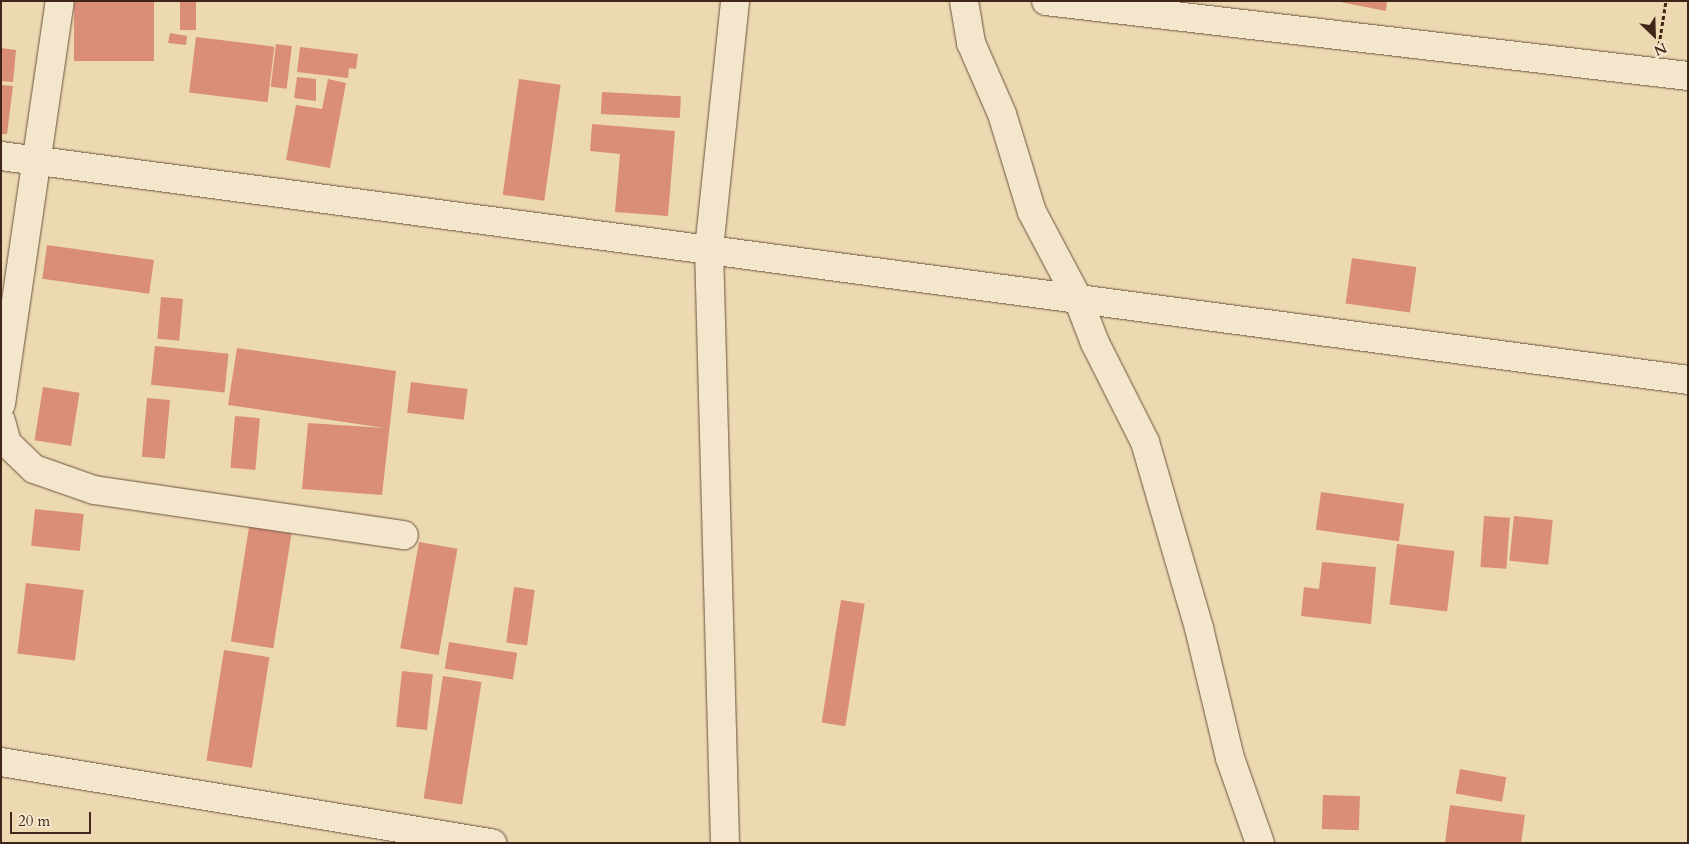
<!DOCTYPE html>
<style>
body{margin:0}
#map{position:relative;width:1689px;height:844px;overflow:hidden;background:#ecd9b1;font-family:Cardo,serif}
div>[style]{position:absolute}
.building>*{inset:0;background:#da8e78;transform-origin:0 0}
.path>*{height:3px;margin-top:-1.5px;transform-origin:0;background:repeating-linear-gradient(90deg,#402518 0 4px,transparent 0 6.5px)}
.roads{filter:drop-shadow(0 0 1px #6b523e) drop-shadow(0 0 1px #6b523e)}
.minor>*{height:28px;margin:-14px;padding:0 14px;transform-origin:14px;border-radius:14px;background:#f3e6cc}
span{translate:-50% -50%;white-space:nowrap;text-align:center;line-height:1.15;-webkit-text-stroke:4.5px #f3e6cc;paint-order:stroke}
.frame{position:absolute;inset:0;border:2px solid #402518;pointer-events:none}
.north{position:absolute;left:1629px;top:10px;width:50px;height:50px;-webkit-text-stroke:4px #f3e6cc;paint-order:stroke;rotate:156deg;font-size:14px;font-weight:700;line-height:20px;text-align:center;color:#402518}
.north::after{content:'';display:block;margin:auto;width:18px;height:22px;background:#402518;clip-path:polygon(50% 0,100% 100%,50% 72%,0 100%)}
.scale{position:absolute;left:10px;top:812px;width:81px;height:22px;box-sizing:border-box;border:2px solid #402518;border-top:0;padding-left:6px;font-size:15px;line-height:18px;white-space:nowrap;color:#402518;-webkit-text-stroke:4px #f3e6cc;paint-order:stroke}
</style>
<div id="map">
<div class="building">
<i style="left:74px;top:1px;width:80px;height:60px"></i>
<i style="left:180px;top:1px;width:16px;height:29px"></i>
<i style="clip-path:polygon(1335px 1px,1387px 1px,1386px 11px)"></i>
<i style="clip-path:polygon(170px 33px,187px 36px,186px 45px,168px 43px)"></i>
<i style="left:196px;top:37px;width:79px;height:56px;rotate:7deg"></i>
<i style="left:276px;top:44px;width:16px;height:43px;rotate:7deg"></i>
<i style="clip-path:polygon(300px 47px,358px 54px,356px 69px,349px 68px,348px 78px,297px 72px)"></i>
<i style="clip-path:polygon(1px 48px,16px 50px,13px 82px,1px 81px)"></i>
<i style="clip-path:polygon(297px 77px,316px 79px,316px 101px,294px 98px)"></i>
<i style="clip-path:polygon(328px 79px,346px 83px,330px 168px,286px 160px,296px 105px,322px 109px)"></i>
<i style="left:519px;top:79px;width:42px;height:117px;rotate:8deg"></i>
<i style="clip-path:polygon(1px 85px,13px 86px,7px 134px,1px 134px)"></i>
<i style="left:602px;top:92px;width:79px;height:22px;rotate:3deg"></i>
<i style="clip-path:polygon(592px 124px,675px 131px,668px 216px,615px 212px,620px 154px,590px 151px)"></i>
<i style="left:47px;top:245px;width:108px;height:34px;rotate:8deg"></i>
<i style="left:1352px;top:258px;width:65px;height:46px;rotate:8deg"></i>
<i style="left:161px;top:297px;width:22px;height:42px;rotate:5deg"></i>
<i style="left:155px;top:346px;width:74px;height:39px;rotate:6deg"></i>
<i style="clip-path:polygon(237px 348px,396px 371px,382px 495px,302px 489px,308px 423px,385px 428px,228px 405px)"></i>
<i style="left:411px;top:382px;width:57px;height:31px;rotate:7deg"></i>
<i style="left:43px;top:387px;width:37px;height:54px;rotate:9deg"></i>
<i style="left:147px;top:398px;width:23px;height:59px;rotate:5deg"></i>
<i style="left:235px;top:416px;width:25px;height:52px;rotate:5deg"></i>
<i style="left:1321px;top:492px;width:84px;height:38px;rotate:8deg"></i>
<i style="left:35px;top:509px;width:49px;height:37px;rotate:6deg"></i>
<i style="left:1484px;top:516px;width:26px;height:51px;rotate:4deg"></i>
<i style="left:1514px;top:516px;width:39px;height:45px;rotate:6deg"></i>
<i style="left:249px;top:527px;width:43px;height:116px;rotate:9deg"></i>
<i style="left:419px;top:542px;width:39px;height:108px;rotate:10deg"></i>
<i style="left:1397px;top:544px;width:58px;height:61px;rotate:7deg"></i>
<i style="clip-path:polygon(1322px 562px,1376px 567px,1371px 624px,1301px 616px,1304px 587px,1319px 589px)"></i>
<i style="left:26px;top:583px;width:58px;height:71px;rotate:7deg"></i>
<i style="left:514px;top:587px;width:21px;height:56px;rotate:8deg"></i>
<i style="left:841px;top:600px;width:24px;height:124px;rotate:9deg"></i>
<i style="left:449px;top:642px;width:69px;height:27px;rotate:9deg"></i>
<i style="left:224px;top:650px;width:46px;height:112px;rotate:9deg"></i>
<i style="left:402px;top:671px;width:31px;height:56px;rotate:6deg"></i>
<i style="left:443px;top:676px;width:39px;height:124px;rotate:9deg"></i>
<i style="left:1460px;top:769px;width:47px;height:25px;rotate:10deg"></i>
<i style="left:1323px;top:795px;width:37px;height:34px;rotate:2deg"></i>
<i style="clip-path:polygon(1450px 805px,1525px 815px,1521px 843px,1445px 843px)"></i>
</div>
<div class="path">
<i style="left:1659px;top:45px;width:45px;rotate:-81deg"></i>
</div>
<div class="roads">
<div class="minor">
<i style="left:964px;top:1px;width:43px;rotate:80.5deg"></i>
<i style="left:971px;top:43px;width:77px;rotate:66.4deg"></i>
<i style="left:1002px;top:114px;width:102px;rotate:73deg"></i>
<i style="left:1032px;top:212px;width:98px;rotate:62.1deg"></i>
<i style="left:1078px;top:299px;width:47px;rotate:68.9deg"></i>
<i style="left:1095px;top:343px;width:111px;rotate:63.2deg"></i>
<i style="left:1145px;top:442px;width:194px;rotate:73.8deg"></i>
<i style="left:1199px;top:628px;width:134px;rotate:76.6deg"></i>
<i style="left:1230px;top:758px;width:90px;rotate:70.6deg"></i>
<i style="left:1046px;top:1px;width:646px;rotate:6.66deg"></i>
<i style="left:1px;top:156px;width:1702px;rotate:7.56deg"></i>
<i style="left:1px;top:404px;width:407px;rotate:-81.7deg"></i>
<i style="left:1px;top:421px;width:23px;rotate:75deg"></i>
<i style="left:7px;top:443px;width:37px;rotate:44deg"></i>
<i style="left:34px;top:469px;width:64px;rotate:19.3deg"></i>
<i style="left:94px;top:490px;width:313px;rotate:8.3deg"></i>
<i style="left:1px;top:762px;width:498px;rotate:9.4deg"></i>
<i style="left:725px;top:843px;width:594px;rotate:-91.54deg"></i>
<i style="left:709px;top:249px;width:249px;rotate:-84deg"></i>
</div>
</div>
<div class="frame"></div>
<div class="north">N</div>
<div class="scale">20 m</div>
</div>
